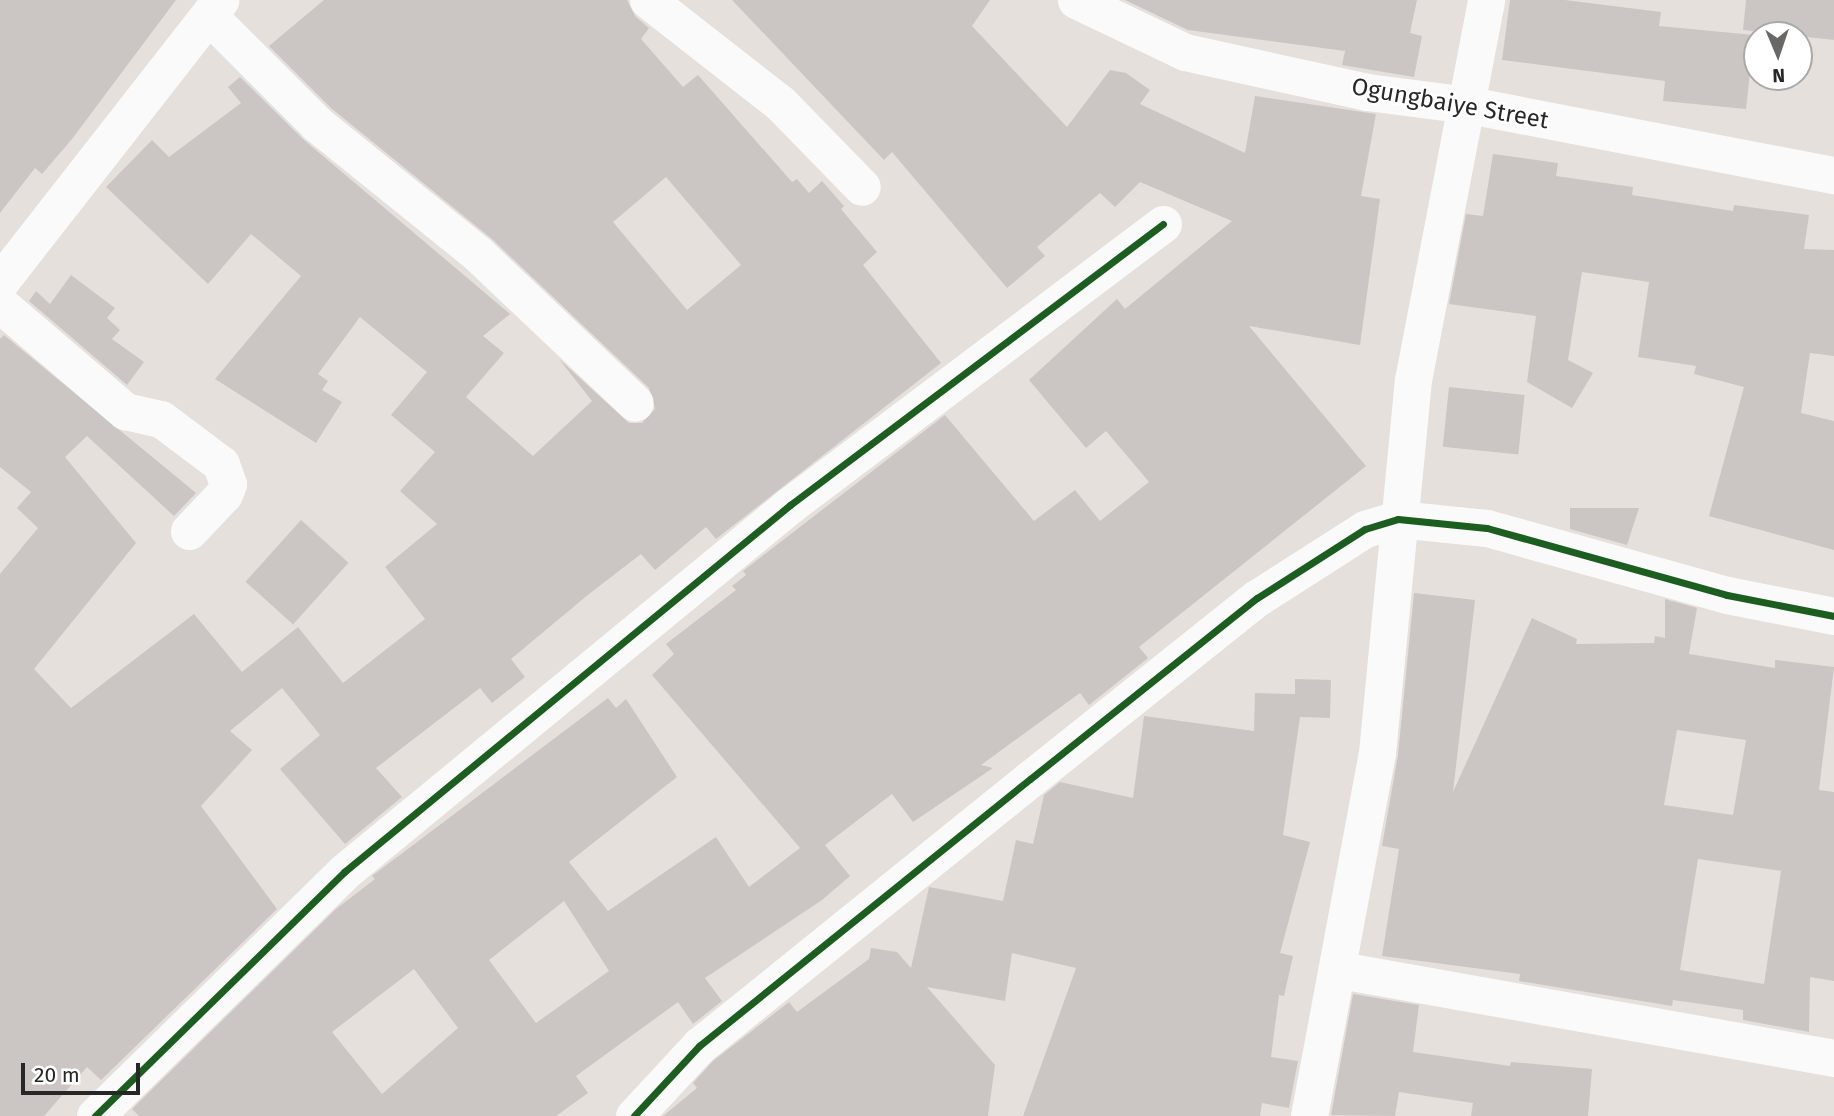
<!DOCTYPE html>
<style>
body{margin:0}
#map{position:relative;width:1834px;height:1116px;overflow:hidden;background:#e6e0dc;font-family:"Fira Sans",sans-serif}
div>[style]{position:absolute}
.building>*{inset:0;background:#cbc6c3;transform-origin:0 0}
.minor>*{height:37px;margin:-18.5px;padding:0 18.5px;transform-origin:18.5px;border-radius:18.5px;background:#fbfafa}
.cycleway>*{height:7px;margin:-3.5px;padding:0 3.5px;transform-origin:3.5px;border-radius:3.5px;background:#1b5e20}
span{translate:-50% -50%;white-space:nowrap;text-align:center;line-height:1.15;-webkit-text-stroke:5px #fff;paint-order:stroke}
.street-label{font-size:24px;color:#272727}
.north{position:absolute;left:1743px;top:21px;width:70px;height:70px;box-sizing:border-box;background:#fff;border:2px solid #a9a9a9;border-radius:50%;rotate:178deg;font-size:19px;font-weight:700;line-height:28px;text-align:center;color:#272727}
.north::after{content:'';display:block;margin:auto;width:24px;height:32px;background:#6a6866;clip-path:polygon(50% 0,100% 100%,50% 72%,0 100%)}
.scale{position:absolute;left:21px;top:1063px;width:119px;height:32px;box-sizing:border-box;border:4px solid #272727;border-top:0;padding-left:9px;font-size:21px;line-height:24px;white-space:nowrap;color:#272727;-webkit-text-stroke:5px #fff;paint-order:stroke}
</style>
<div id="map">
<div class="building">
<i style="clip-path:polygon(0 0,176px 0,72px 139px,42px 174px,35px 168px,0 213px)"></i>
<i style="clip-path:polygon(evenodd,324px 0,627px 0,635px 16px,649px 28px,641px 39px,683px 87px,698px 75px,792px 182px,797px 179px,809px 193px,822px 181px,844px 206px,841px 209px,877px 252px,863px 265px,941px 363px,716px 539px,706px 527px,655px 570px,641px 554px,589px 594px,511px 659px,525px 677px,492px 703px,480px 688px,376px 768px,402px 797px,345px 844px,280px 769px,320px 735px,282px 688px,230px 731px,252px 750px,201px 806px,277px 909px,101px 1080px,87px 1067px,44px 1116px,0 1116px,0 574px,38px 528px,17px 508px,31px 492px,0 467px,0 339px,4px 335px,196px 493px,174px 516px,87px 436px,65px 457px,136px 543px,34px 669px,71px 708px,194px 614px,242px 672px,298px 627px,343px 683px,425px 619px,385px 567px,437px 524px,400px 491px,435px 452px,391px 415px,427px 372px,360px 317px,318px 374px,328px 381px,322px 390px,342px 402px,316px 443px,215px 379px,301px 276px,251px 234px,208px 284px,106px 187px,152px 140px,169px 157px,241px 103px,228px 87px,240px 77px,304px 140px,510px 314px,483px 336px,504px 353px,466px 397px,533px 456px,592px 401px,559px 359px,629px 423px,642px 423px,655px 409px,649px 388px,492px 239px,331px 108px,269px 46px,324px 0,666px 177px,741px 265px,687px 310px,613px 222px,666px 177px)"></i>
<i style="clip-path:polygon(evenodd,732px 0,990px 0,972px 26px,1067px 127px,1110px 70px,1126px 73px,1150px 90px,1140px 104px,1245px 153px,1255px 96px,1376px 114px,1361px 196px,1380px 199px,1360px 345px,1249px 326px,1366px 466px,1139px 647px,1148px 658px,1089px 705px,1080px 693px,981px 765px,993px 768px,913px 822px,892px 794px,825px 845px,850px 876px,822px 900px,705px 978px,722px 1001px,693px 1024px,678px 1002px,576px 1076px,588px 1093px,556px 1116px,139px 1116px,132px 1109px,336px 909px,375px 879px,372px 876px,608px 698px,616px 708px,626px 699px,677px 777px,569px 862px,608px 911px,716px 837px,749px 887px,800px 848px,652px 675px,674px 654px,666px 644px,736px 590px,732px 586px,746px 575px,743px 571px,945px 415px,1034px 521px,1075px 490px,1100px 521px,1149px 482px,1106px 431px,1086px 448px,1029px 380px,1117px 299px,1125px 309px,1232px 221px,1140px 182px,1115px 207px,1100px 193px,1037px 247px,1045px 256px,1007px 288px,892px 152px,884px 160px,732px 0,564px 901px,609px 971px,536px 1023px,489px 960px,564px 901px,732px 0,414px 969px,458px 1028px,382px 1094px,332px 1032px,414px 969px)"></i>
<i style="clip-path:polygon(1125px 0,1417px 0,1410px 33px,1422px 36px,1414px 77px,1342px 65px,1345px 51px,1188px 30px)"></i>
<i style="clip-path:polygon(1510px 0,1565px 0,1661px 12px,1659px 26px,1754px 35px,1746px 109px,1663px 101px,1665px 81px,1502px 60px)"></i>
<i style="clip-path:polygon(1746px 0,1834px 0,1834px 40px,1743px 30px)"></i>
<i style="clip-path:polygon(1493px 154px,1558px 163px,1556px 176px,1633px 187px,1632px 195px,1733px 211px,1734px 205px,1809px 215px,1804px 249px,1834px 250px,1834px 356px,1810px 353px,1801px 413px,1834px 421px,1834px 550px,1709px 516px,1744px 387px,1694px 374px,1696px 366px,1638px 357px,1649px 282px,1582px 272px,1568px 360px,1593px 373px,1572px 408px,1527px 382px,1536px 316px,1449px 304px,1466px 214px,1483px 216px)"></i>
<i style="clip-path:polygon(71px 275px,115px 308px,107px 318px,120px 330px,112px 339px,144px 362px,127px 385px,29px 301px,36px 291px,50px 304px)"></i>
<i style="left:1449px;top:387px;width:76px;height:60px;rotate:6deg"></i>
<i style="clip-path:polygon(1570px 508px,1639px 508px,1627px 545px,1570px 529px)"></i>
<i style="left:301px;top:520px;width:64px;height:83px;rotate:42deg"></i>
<i style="clip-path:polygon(evenodd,1414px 593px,1475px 600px,1453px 792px,1532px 618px,1577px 639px,1576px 644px,1654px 643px,1655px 636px,1665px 638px,1665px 599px,1697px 608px,1689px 654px,1775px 668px,1775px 660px,1834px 667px,1819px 790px,1834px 792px,1834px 981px,1810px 977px,1809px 1032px,1743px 1020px,1743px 1010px,1673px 1000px,1672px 1006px,1519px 981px,1520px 974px,1382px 956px,1399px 849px,1382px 846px,1398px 755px,1414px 593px,1677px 730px,1746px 740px,1733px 815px,1664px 805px,1677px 730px,1414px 593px,1698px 859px,1781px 871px,1764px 984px,1680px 970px,1698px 859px)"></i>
<i style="clip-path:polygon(1295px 679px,1331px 680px,1330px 718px,1300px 717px,1283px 835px,1310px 842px,1280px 953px,1293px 956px,1284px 996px,1279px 995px,1271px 1057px,1298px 1061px,1289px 1108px,1262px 1103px,1260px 1116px,1023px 1116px,1076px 968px,1012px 953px,1005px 1001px,927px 987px,995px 1065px,988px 1116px,663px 1116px,697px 1088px,693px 1083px,713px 1061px,789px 1002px,797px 1012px,869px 959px,871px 948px,897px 952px,911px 968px,929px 887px,1003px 901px,1016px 840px,1033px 844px,1044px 795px,1060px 782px,1133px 798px,1144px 716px,1254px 731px,1255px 693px,1295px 694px)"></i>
<i style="clip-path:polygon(1353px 994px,1419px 1005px,1413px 1052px,1510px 1066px,1511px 1062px,1592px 1069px,1588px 1116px,1471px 1116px,1473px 1103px,1399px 1092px,1395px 1116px,1331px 1115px)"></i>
</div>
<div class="minor">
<i style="left:648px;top:0;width:167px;rotate:38deg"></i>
<i style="left:780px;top:103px;width:117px;rotate:45.7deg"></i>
<i style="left:1076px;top:0;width:121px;rotate:25.5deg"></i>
<i style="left:1185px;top:52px;width:186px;rotate:12.4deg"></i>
<i style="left:1367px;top:92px;width:103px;rotate:7.3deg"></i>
<i style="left:1469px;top:105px;width:372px;rotate:10.9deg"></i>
<i style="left:209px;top:16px;width:153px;rotate:45deg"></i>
<i style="left:317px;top:124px;width:207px;rotate:38.9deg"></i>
<i style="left:478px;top:254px;width:216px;rotate:43.5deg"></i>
<i style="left:0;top:282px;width:358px;rotate:-52deg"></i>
<i style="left:0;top:304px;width:165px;rotate:40.6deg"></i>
<i style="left:125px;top:411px;width:37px;rotate:13deg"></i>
<i style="left:161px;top:419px;width:75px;rotate:36.9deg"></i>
<i style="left:221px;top:464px;width:21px;rotate:71deg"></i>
<i style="left:228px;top:484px;width:11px;rotate:112deg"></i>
<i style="left:224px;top:494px;width:51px;rotate:133.4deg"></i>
<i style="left:1340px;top:970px;width:502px;rotate:10.1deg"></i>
<i style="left:95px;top:1116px;width:349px;rotate:-44.4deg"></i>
<i style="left:344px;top:872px;width:578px;rotate:-39.45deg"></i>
<i style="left:790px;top:505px;width:467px;rotate:-37deg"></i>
<i style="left:634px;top:1116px;width:96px;rotate:-47.1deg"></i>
<i style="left:699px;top:1046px;width:425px;rotate:-38.9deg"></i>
<i style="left:1030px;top:779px;width:290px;rotate:-38.6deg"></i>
<i style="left:1257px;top:598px;width:128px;rotate:-32.6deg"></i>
<i style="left:1365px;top:529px;width:34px;rotate:-17deg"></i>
<i style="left:1398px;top:519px;width:89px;rotate:5.8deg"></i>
<i style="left:1487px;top:528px;width:249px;rotate:15.6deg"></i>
<i style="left:1727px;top:595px;width:109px;rotate:11.1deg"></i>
<i style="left:1309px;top:1116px;width:369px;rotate:-79.4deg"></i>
<i style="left:1377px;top:753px;width:375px;rotate:-84.5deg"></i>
<i style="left:1413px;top:380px;width:387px;rotate:-79.1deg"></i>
</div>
<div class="cycleway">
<i style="left:95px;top:1116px;width:349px;rotate:-44.4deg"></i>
<i style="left:344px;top:872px;width:578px;rotate:-39.45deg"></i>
<i style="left:790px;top:505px;width:467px;rotate:-37deg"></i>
<i style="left:634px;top:1116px;width:96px;rotate:-47.1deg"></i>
<i style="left:699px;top:1046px;width:425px;rotate:-38.9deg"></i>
<i style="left:1030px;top:779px;width:290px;rotate:-38.6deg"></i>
<i style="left:1257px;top:598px;width:128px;rotate:-32.6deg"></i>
<i style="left:1365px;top:529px;width:34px;rotate:-17deg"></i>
<i style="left:1398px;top:519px;width:89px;rotate:5.8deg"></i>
<i style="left:1487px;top:528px;width:249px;rotate:15.6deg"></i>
<i style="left:1727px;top:595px;width:109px;rotate:11.1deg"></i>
</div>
<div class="street-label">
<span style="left:1450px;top:104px;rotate:10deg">Ogungbaiye Street</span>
</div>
<div class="north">N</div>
<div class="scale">20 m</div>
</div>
